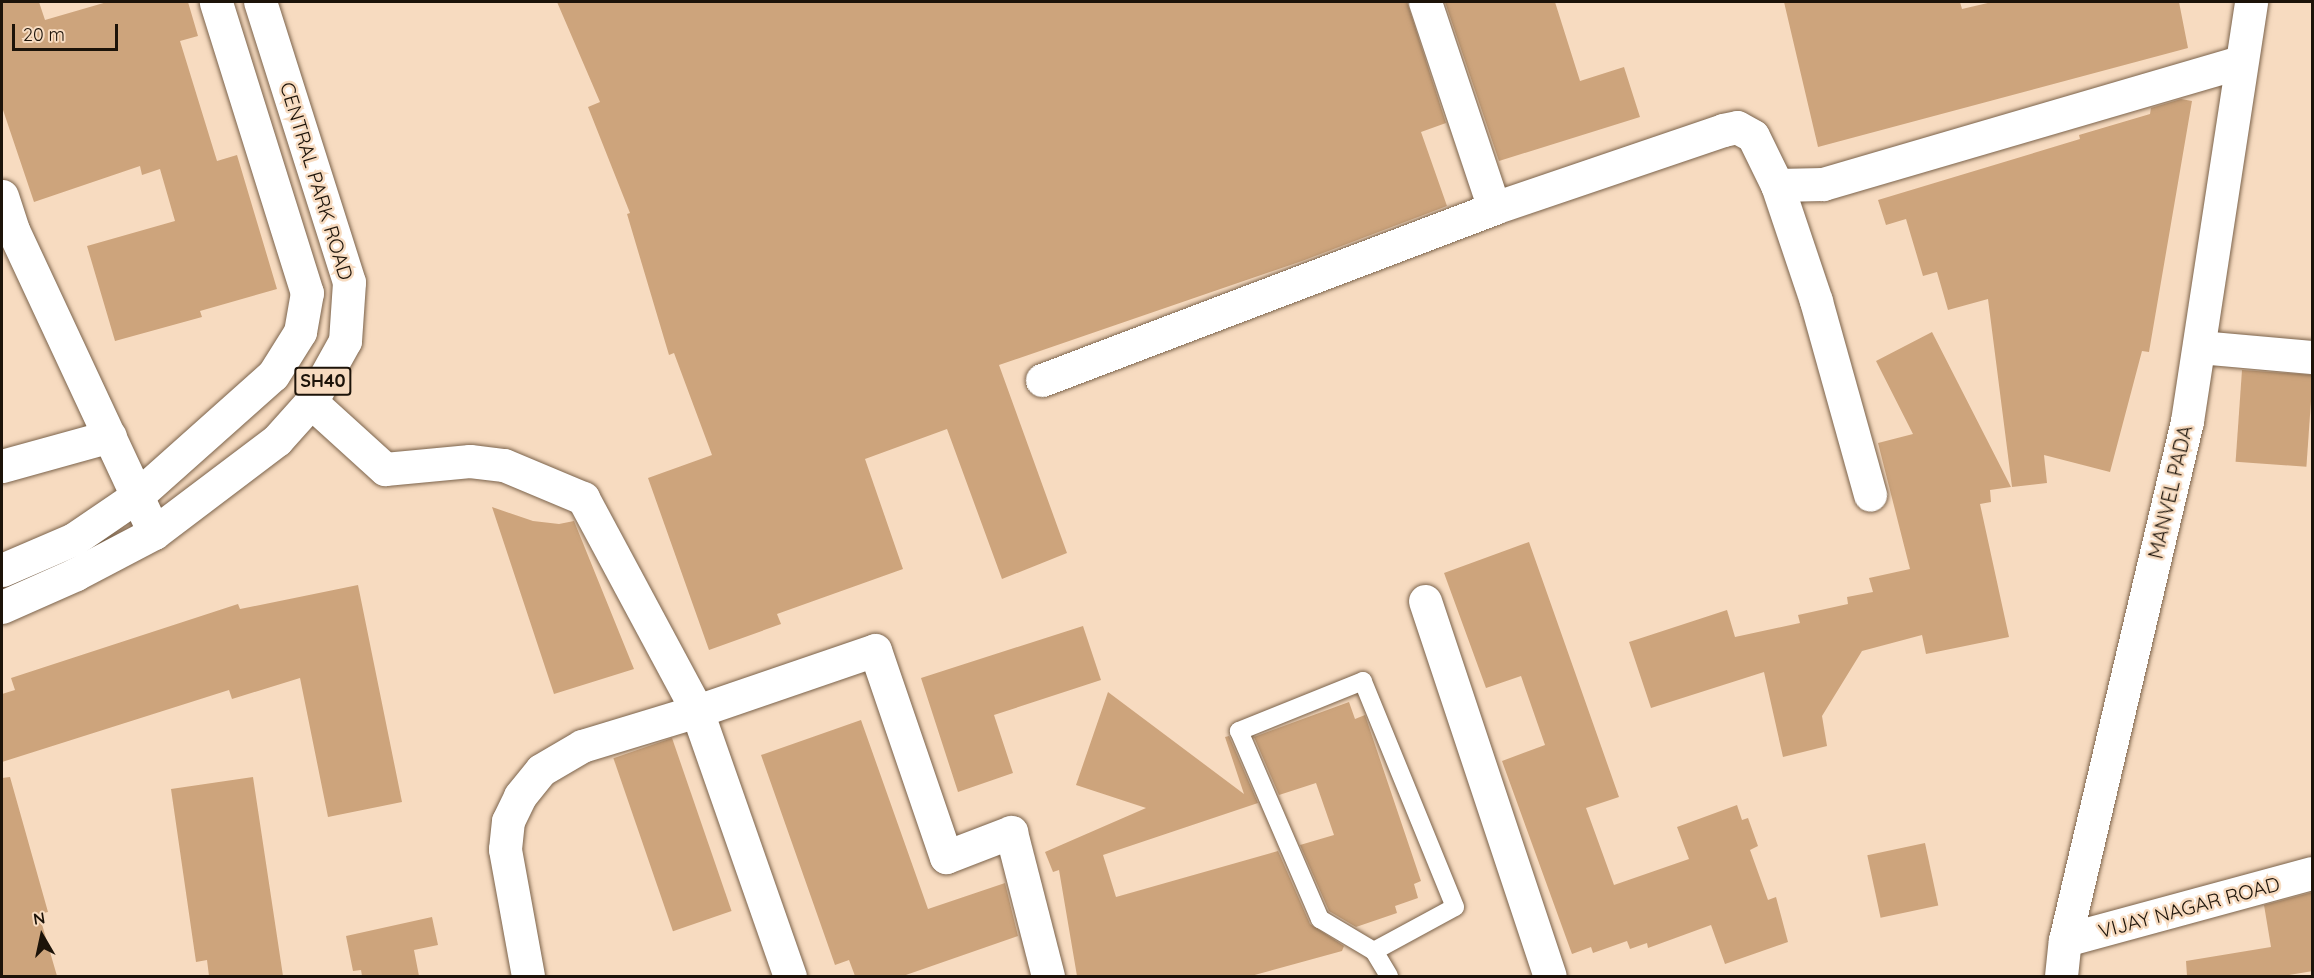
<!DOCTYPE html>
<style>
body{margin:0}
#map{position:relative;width:2314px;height:978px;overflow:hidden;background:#f7dbc0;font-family:Quicksand,sans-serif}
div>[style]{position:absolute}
.building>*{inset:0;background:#cda47c;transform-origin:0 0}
.roads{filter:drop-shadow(0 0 2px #7b634b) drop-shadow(0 0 2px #7b634b)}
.lane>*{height:18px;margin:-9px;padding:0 9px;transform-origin:9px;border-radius:9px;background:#fff}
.street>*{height:33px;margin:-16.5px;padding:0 16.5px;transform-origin:16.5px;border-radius:16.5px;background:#fff}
.secondary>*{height:33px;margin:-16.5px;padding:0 16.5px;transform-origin:16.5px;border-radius:16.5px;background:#fff}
.primary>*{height:33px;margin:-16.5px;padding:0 16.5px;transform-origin:16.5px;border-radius:16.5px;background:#fff}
span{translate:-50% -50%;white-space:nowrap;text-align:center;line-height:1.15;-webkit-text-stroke:5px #f7dbc0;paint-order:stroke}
.shield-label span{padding:2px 4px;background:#f7dbc0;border:2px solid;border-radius:4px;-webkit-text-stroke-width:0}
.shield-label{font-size:18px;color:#1c1309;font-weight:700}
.street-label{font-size:20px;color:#1c1309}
.frame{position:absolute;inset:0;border:3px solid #1c1309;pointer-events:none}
.north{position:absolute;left:12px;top:906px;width:60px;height:60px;-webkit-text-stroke:4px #f7dbc0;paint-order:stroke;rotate:351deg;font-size:16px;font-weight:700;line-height:24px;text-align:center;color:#1c1309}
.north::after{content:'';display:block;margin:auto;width:21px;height:27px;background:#1c1309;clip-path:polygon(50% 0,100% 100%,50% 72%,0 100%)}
.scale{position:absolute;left:12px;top:24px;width:106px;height:27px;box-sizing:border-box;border:3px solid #1c1309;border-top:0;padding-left:8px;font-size:18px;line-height:21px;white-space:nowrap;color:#1c1309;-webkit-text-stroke:4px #f7dbc0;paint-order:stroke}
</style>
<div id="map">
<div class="building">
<i style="clip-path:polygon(2px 2px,39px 2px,45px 20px,107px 2px,188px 2px,198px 36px,180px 41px,217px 161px,237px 155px,277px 289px,200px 311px,202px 317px,115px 341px,87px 246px,175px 221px,160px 169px,142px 175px,140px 166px,34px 202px,2px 107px)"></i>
<i style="clip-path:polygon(557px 2px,1407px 2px,1446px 123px,1421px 132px,1447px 206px,1302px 261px,999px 365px,1067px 553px,1002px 579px,947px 429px,865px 459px,903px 569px,777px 614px,781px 624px,709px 650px,648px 478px,712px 455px,674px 353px,669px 355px,627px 214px,630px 213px,588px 107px,600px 102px)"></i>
<i style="clip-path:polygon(1445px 2px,1555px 2px,1580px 81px,1624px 67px,1640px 117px,1499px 161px)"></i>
<i style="clip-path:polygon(1784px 2px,1960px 2px,1962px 9px,1992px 2px,2179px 2px,2188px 48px,1818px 147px)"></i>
<i style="clip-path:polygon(2181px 99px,2192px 101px,2149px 352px,2142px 351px,2110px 472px,2044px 455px,2047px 483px,2012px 487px,1988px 299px,1948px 310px,1937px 272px,1923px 276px,1906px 219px,1886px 225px,1878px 200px,2080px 139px,2079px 135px,2150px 114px,2151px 108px)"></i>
<i style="clip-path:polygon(1932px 332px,2011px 487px,1990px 490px,1991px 502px,1980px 504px,2009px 637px,1926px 654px,1922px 635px,1862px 651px,1822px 716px,1827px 746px,1783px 757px,1764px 672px,1651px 708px,1629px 642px,1727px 610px,1735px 637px,1800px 623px,1798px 615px,1848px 604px,1847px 597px,1873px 592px,1869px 578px,1910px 569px,1878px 443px,1913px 434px,1876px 361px)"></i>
<i style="left:2242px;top:370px;width:71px;height:92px;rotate:4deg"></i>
<i style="clip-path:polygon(492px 507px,533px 521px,559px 524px,574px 521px,634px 669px,554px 694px)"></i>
<i style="clip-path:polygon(1529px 542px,1619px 797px,1586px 808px,1614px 885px,1689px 859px,1677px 827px,1737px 805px,1742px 820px,1748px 818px,1758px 846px,1750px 850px,1768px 900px,1776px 897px,1788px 942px,1725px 964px,1711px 925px,1648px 948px,1647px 943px,1630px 949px,1627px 941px,1593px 953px,1591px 947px,1572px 954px,1502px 761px,1545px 745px,1521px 676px,1486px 688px,1444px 573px)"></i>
<i style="clip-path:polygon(358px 585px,402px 802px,328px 817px,300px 678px,232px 699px,229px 690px,2px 762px,2px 694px,15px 690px,11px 678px,238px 604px,240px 609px)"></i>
<i style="clip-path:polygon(1083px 626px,1101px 680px,994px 715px,1013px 773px,958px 792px,921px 678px)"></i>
<i style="clip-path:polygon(1108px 692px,1244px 794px,1225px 737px,1229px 736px,1258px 803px,1103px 855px,1116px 897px,1278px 851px,1310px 924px,1344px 946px,1342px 951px,1251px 976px,1077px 976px,1059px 870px,1053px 872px,1045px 852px,1146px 808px,1076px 785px)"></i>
<i style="clip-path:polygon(1349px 702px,1355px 719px,1365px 715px,1368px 724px,1421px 881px,1414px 884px,1418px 898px,1395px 906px,1397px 913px,1356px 927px,1329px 911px,1300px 845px,1334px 835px,1316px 783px,1279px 795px,1254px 737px)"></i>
<i style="clip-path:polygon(861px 720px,928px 909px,1005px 883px,1018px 936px,903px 976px,855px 976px,849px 960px,835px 965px,761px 755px)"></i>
<i style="left:672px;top:738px;width:183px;height:62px;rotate:71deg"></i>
<i style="clip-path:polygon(10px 777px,48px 912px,39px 914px,57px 976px,2px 976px,2px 778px)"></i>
<i style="clip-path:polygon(253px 777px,283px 976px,209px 976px,207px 960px,196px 962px,171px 789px)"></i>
<i style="left:1925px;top:843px;width:64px;height:59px;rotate:78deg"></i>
<i style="clip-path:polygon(2313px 892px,2313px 971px,2283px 976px,2187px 976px,2186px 961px,2271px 947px,2264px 905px)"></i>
<i style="clip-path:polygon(432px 917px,438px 945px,414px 950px,419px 976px,362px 976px,361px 970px,353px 971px,346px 936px)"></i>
</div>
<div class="roads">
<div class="lane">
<i style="left:1374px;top:951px;width:92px;rotate:-28.5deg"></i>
<i style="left:1455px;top:907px;width:244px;rotate:-112.2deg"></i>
<i style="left:1363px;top:681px;width:134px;rotate:158deg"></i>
<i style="left:1239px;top:731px;width:205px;rotate:66.7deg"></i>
<i style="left:1320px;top:919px;width:63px;rotate:30.7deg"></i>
<i style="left:1374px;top:951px;width:29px;rotate:59deg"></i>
</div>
<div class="street">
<i style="left:1425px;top:2px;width:217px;rotate:71.5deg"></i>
<i style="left:1777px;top:185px;width:122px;rotate:71.4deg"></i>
<i style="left:1816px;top:301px;width:201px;rotate:74.4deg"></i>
<i style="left:2px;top:196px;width:36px;rotate:72deg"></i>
<i style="left:13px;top:230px;width:334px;rotate:65deg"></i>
<i style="left:2199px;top:347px;width:113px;rotate:5.1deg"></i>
<i style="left:1042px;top:380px;width:484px;rotate:-20.8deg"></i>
<i style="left:1494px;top:208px;width:242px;rotate:-18.8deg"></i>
<i style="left:1723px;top:130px;width:14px;rotate:-12deg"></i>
<i style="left:1737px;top:127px;width:18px;rotate:29deg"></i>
<i style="left:1753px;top:136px;width:55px;rotate:63.9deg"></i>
<i style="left:1777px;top:185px;width:46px;rotate:-1.2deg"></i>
<i style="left:1823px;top:184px;width:432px;rotate:-16.3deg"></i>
<i style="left:311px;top:402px;width:100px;rotate:42.2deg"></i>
<i style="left:385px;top:469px;width:85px;rotate:-5.4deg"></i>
<i style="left:470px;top:461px;width:34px;rotate:7deg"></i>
<i style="left:504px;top:465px;width:86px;rotate:22.7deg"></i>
<i style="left:583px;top:498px;width:242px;rotate:61.8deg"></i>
<i style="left:697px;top:711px;width:188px;rotate:-18.9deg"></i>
<i style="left:875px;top:650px;width:219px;rotate:71.1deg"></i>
<i style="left:946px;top:857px;width:70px;rotate:-21deg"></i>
<i style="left:1011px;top:832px;width:149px;rotate:75.6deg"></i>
<i style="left:2px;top:466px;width:112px;rotate:-15.5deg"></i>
<i style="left:1425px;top:601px;width:395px;rotate:71.6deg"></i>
<i style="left:528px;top:976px;width:129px;rotate:-100.3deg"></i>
<i style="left:505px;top:849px;width:28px;rotate:-84deg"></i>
<i style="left:508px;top:821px;width:28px;rotate:-64deg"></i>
<i style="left:520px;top:796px;width:33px;rotate:-51deg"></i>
<i style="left:541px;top:770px;width:48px;rotate:-30.3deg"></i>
<i style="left:582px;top:746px;width:120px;rotate:-16.9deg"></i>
<i style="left:697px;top:711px;width:281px;rotate:70.7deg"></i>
</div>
<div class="secondary">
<i style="left:2065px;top:940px;width:256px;rotate:-15.2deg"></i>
<i style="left:2061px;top:976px;width:36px;rotate:-84deg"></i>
<i style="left:2065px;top:940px;width:533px;rotate:-76.77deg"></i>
<i style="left:2187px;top:421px;width:424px;rotate:-81.3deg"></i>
</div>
<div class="primary">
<i style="left:2px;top:570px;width:78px;rotate:-23.3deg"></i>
<i style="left:74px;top:539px;width:76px;rotate:-34.3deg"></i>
<i style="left:137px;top:496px;width:182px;rotate:-41.7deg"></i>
<i style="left:273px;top:375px;width:51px;rotate:-57.9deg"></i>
<i style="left:300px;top:332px;width:40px;rotate:-80deg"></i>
<i style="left:307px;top:293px;width:305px;rotate:-107.4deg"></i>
<i style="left:2px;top:607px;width:81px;rotate:-24deg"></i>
<i style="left:76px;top:574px;width:88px;rotate:-27.7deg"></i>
<i style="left:154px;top:533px;width:154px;rotate:-37.1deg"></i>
<i style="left:277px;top:440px;width:51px;rotate:-48.2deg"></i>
<i style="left:311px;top:402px;width:70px;rotate:-60.9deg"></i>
<i style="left:345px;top:341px;width:59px;rotate:-86.1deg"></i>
<i style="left:349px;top:282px;width:294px;rotate:-107.6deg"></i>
</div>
</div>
<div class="shield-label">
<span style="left:323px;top:381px">SH40</span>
</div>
<div class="street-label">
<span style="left:317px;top:181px;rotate:73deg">CENTRAL PARK ROAD</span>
<span style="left:2170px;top:492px;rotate:-77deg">MANVEL PADA</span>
<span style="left:2189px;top:907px;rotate:-15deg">VIJAY NAGAR ROAD</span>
</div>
<div class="frame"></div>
<div class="north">N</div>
<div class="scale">20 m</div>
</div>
